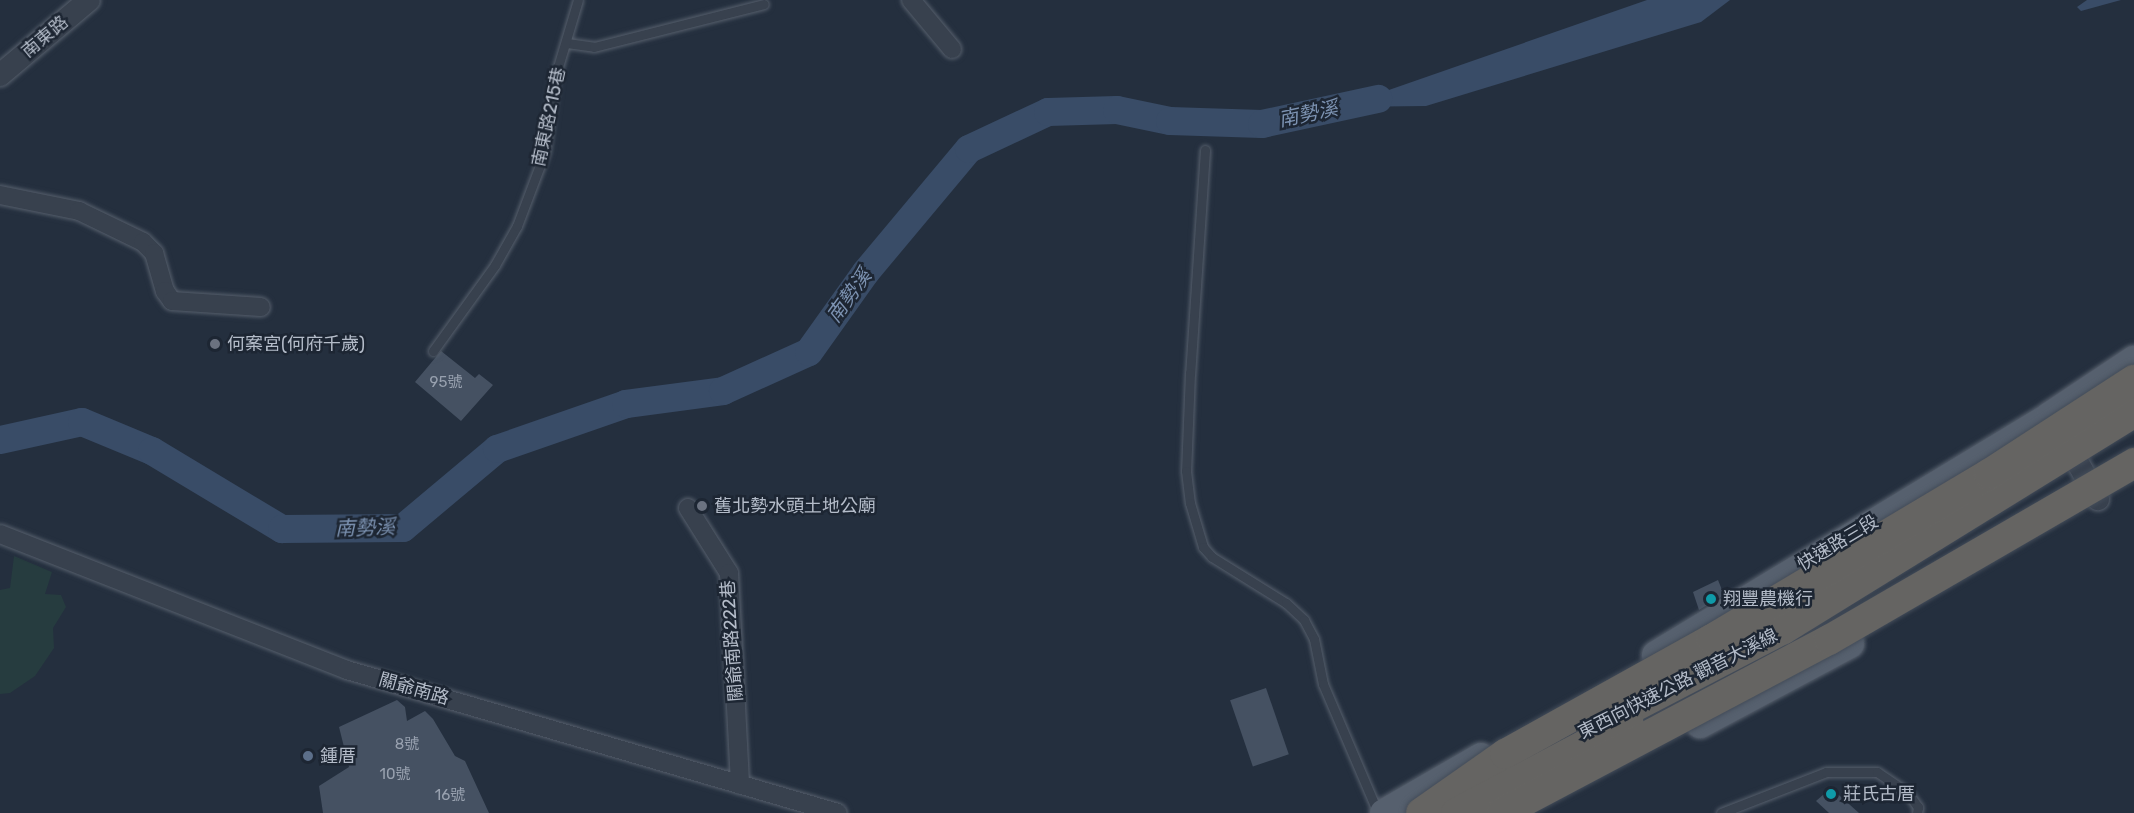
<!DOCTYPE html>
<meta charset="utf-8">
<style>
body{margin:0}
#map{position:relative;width:2134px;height:813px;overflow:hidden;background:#242f3e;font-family:Rubik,"Noto Sans TC",sans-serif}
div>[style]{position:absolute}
.green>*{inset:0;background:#263c3f}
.water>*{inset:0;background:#394c67}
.river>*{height:28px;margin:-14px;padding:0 14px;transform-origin:14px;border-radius:14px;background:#394c67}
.building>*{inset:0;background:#455162;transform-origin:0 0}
.roads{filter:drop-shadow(0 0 2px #565f6c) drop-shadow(0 0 2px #565f6c)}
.service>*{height:9px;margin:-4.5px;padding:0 4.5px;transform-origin:4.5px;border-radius:4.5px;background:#38414e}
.minor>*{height:18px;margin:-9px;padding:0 9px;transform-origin:9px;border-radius:9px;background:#38414e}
.tertiary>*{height:22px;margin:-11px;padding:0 11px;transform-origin:11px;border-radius:11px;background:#38414e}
.primary>*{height:28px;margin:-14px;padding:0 14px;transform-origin:14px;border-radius:14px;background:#56606e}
.bridges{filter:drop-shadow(0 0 2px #434c59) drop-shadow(0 0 2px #434c59)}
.trunk-bridge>*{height:30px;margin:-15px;padding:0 15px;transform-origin:15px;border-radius:15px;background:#656462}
.dots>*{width:16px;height:16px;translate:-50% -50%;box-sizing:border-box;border:3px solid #1d2633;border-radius:50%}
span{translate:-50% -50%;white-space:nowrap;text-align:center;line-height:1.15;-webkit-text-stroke:5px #1d2633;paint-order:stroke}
.number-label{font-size:15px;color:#98a1af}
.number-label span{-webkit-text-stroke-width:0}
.street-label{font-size:18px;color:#b4bcc9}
.poi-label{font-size:18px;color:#b4bcc9}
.left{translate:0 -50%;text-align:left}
.water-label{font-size:20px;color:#7c92b1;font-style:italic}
</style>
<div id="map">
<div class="green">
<i style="clip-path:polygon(14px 556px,52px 572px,45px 594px,61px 595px,66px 607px,53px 628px,54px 648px,35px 676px,10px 693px,0 694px,0 590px,10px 588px)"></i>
</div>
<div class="water">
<i style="clip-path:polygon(1647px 0,1730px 0,1701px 22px,1426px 106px,1340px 107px)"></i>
<i style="clip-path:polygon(2087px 0,2121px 0,2081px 11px,2077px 7px)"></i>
</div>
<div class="river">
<i style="left:0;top:440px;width:84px;rotate:-12.4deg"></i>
<i style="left:82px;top:422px;width:76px;rotate:22.5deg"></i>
<i style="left:152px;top:451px;width:152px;rotate:31deg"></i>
<i style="left:282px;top:529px;width:121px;rotate:-0.5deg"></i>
<i style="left:403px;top:528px;width:123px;rotate:-40deg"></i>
<i style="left:497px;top:449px;width:137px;rotate:-19.2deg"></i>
<i style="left:626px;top:404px;width:98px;rotate:-7.6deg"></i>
<i style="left:723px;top:391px;width:94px;rotate:-24.4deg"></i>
<i style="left:809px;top:352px;width:98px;rotate:-54.5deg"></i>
<i style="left:866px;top:272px;width:160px;rotate:-50.1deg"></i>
<i style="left:969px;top:149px;width:87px;rotate:-25.1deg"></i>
<i style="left:1048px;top:112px;width:69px;rotate:-1.7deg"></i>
<i style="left:1117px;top:110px;width:54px;rotate:11.7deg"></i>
<i style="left:1170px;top:121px;width:92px;rotate:1.9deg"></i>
<i style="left:1262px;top:124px;width:119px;rotate:-12.2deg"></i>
</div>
<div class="building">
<i style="clip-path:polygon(441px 351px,475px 378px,479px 374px,493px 385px,461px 421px,415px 382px)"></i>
<i style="clip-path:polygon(1718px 580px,1724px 595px,1699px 610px,1693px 592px)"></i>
<i style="left:1266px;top:688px;width:70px;height:38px;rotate:71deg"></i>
<i style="clip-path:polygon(397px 700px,405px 707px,407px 721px,425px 711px,433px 719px,455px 756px,465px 761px,489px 813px,323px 813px,319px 786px,349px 767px,339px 727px)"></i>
<i style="clip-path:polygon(1831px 788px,1859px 813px,1829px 813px,1816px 801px)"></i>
</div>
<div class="roads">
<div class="service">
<i style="left:567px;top:43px;width:27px;rotate:8deg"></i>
<i style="left:594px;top:47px;width:175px;rotate:-14.2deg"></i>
<i style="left:1205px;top:150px;width:224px;rotate:93.8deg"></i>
<i style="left:1190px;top:373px;width:98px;rotate:92.3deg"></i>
<i style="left:1186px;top:471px;width:32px;rotate:83deg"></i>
<i style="left:1190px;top:503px;width:46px;rotate:73.5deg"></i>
<i style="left:1203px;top:547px;width:13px;rotate:48deg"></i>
<i style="left:1212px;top:557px;width:87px;rotate:31.9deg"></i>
<i style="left:1286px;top:603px;width:25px;rotate:43deg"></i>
<i style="left:1304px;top:620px;width:21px;rotate:62deg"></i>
<i style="left:1314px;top:639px;width:46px;rotate:78.7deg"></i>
<i style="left:1323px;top:684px;width:140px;rotate:66.9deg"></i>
<i style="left:433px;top:351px;width:106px;rotate:-54.2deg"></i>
<i style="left:495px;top:265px;width:45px;rotate:-60.6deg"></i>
<i style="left:517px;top:226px;width:79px;rotate:-69.3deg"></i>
<i style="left:545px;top:152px;width:76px;rotate:-82.4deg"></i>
<i style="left:555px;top:77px;width:80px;rotate:-73.4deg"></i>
<i style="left:1721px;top:813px;width:113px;rotate:-21.3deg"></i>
<i style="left:1826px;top:772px;width:51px"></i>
<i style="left:1877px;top:772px;width:36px;rotate:34deg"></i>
<i style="left:1907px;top:792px;width:19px;rotate:54deg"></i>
<i style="left:1918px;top:807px;width:6px;rotate:99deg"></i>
</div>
<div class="minor">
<i style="left:911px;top:0;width:64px;rotate:50.1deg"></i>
<i style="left:0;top:195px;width:81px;rotate:11.4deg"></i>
<i style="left:79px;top:211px;width:71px;rotate:25.8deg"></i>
<i style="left:143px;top:242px;width:16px;rotate:45deg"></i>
<i style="left:154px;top:253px;width:40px;rotate:74deg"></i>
<i style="left:165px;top:291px;width:12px;rotate:55deg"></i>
<i style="left:172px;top:301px;width:89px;rotate:3.9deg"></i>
<i style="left:688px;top:508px;width:77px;rotate:57.8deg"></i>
<i style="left:729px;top:573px;width:212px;rotate:87deg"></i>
<i style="left:0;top:534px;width:373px;rotate:21.4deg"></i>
<i style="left:347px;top:670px;width:511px;rotate:16.24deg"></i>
</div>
<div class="tertiary">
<i style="left:0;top:75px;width:116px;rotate:-40.1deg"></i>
<i style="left:2064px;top:438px;width:70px;rotate:60.9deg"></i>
</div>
<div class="primary">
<i style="left:1656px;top:655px;width:461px;rotate:-31.2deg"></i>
<i style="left:2050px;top:416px;width:101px;rotate:-33.7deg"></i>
<i style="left:1700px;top:724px;width:170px;rotate:-28.1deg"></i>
<i style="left:1384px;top:813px;width:112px;rotate:-30deg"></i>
</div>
</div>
<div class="bridges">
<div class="trunk-bridge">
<i style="left:1603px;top:723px;width:202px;rotate:-27.5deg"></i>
<i style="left:1782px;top:630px;width:414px;rotate:-31.7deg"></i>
<i style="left:1421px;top:813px;width:103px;rotate:-35.1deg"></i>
<i style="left:1505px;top:754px;width:237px;rotate:-29.1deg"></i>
<i style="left:1712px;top:639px;width:322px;rotate:-30.8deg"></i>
<i style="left:1989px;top:474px;width:173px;rotate:-33deg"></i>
<i style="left:1456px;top:813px;width:195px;rotate:-27.9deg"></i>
<i style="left:1502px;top:813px;width:370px;rotate:-27.9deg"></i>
<i style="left:1829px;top:640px;width:353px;rotate:-30.1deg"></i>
</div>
</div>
<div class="dots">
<i style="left:215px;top:344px;background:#6b7280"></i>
<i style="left:702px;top:506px;background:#6b7280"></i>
<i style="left:1711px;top:599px;background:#0f9aa8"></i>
<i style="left:308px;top:756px;background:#5c6f8a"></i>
<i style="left:1831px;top:794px;background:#0f9aa8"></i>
</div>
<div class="number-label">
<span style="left:446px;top:383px">95號</span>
<span style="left:407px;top:745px">8號</span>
<span style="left:395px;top:775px">10號</span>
<span style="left:450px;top:796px">16號</span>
</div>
<div class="street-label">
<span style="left:45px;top:37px;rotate:-40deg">南東路</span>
<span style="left:549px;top:117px;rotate:-78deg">南東路215巷</span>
<span style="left:1838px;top:543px;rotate:-31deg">快速路三段</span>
<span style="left:732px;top:641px;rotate:-94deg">關爺南路222巷</span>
<span style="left:1678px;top:684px;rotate:-27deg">東西向快速公路 觀音大溪線</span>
<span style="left:414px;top:689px;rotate:16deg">關爺南路</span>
</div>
<div class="poi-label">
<span class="left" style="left:227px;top:344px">何案宮(何府千歲)</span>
<span class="left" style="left:714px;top:506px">舊北勢水頭土地公廟</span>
<span class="left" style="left:1723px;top:599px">翔豐農機行</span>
<span class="left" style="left:320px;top:756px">鍾厝</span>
<span class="left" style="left:1843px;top:794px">莊氏古厝</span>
</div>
<div class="water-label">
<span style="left:1308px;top:114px;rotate:-12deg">南勢溪</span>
<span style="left:849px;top:296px;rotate:-54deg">南勢溪</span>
<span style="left:365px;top:528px;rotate:-2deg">南勢溪</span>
</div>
</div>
